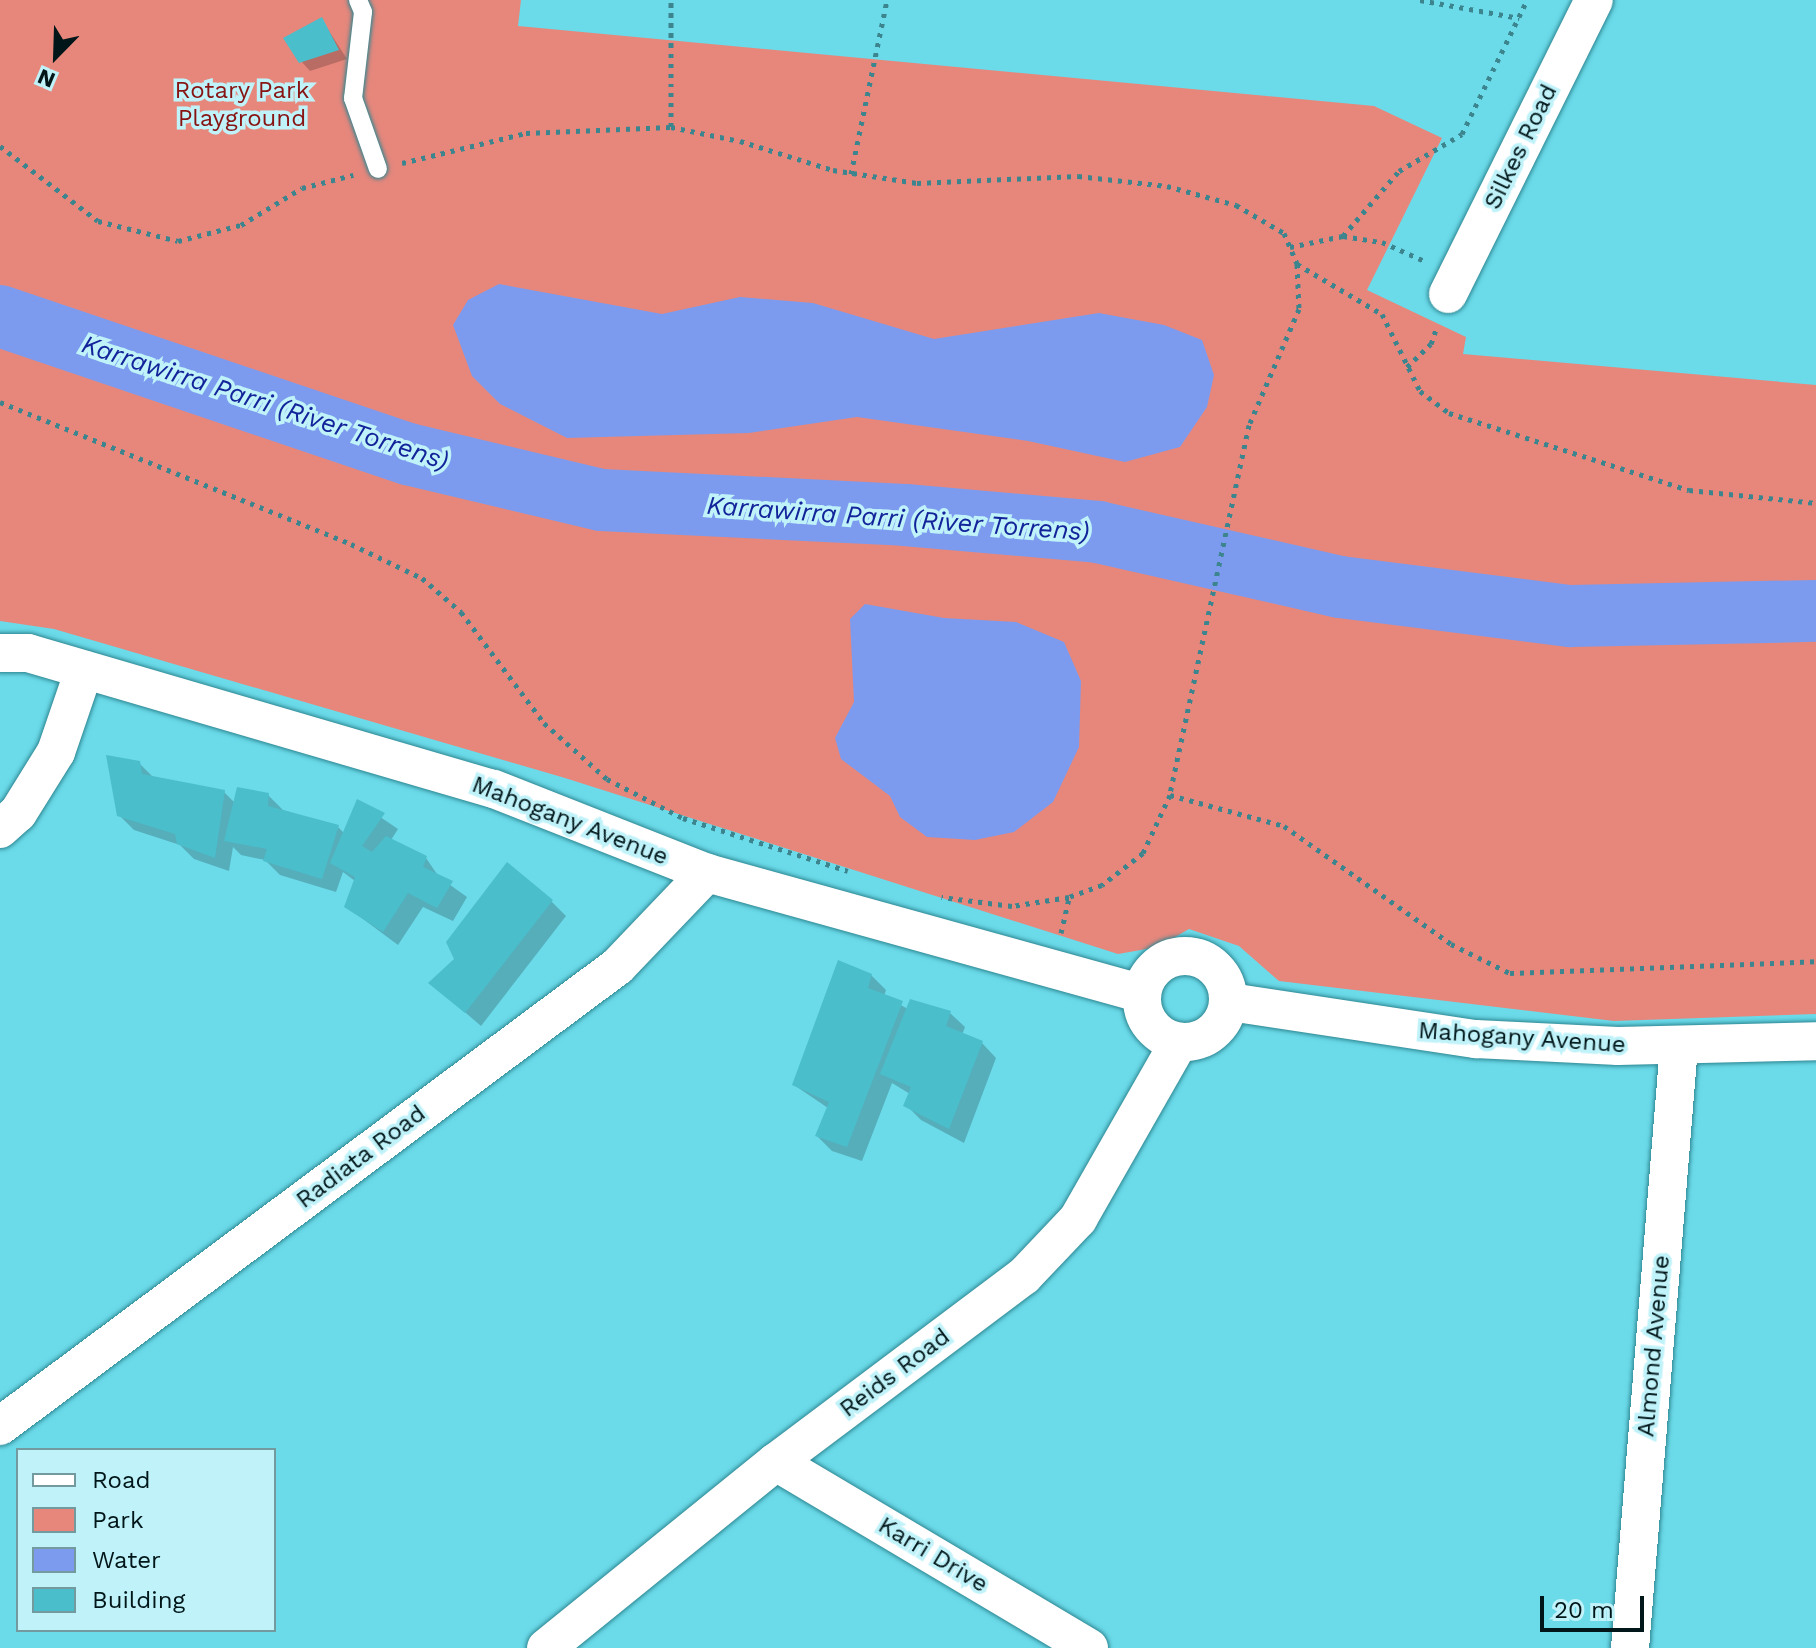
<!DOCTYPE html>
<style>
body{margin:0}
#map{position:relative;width:1816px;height:1648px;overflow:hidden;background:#6bdae9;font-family:"Work Sans",sans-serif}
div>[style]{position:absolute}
.green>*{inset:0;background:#e7877c}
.water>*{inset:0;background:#7c9bee}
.shadow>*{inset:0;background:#0003}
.river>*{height:62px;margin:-31px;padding:0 31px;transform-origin:31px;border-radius:31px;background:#7c9bee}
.building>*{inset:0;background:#4bbecc}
.path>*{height:5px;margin-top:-2.5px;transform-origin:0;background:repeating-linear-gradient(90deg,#3c858e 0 4px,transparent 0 10px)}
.roads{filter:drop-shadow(0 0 2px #2e8691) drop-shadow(0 0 2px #2e8691)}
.service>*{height:18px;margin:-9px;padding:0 9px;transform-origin:9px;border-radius:9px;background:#fff}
.minor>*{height:38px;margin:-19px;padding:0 19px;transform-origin:19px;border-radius:19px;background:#fff}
.minor>.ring{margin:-19px;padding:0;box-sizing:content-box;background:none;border:38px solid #fff;border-radius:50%}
span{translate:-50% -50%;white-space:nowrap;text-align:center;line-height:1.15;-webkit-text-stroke:7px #c0f2f9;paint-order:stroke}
.park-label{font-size:24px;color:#871313}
.street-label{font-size:24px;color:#001619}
.water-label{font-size:26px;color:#13249a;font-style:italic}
.legend{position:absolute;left:16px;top:1448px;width:260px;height:184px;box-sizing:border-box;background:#c0f2f9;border:2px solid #739a9f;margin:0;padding:10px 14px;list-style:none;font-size:24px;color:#001619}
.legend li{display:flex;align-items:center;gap:16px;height:40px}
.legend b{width:40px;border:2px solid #739a9f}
.north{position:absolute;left:16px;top:16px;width:80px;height:80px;-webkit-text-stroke:6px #c0f2f9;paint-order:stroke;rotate:203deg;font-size:22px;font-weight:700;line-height:32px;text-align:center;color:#001619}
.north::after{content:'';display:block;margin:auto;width:28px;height:36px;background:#001619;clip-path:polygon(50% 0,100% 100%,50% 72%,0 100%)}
.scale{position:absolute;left:1540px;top:1596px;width:104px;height:36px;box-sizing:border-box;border:4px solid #001619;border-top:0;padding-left:10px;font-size:24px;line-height:28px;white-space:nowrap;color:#001619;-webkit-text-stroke:6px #c0f2f9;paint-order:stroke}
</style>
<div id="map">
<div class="green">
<i style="clip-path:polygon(0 0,521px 0,518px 26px,1374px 106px,1442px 138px,1367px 290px,1466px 337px,1463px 354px,1816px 385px,1816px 1014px,1614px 1021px,1279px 981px,1239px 946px,1189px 929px,1158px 947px,1118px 954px,565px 778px,54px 629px,0 621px)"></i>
</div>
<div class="water">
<i style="clip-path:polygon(499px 284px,662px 314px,740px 297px,813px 303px,934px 339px,1099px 313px,1164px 325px,1202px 340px,1214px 375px,1207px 407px,1180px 447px,1125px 462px,1028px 441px,857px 417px,749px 433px,567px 438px,500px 404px,472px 376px,453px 325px,468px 300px)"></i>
<i style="clip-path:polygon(865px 604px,944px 618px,1016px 622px,1064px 642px,1081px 681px,1079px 747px,1053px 802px,1014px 832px,975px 840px,927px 837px,900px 817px,890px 796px,841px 759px,835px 738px,854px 702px,850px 619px)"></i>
</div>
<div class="shadow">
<i style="clip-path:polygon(322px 20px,347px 59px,310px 71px,301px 61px)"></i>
<i style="clip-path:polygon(139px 763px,154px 778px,224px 792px,235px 803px,268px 795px,283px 810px,338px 827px,345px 834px,358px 802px,398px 829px,391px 840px,426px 858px,439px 877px,467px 897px,453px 921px,423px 907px,398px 945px,347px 907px,355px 881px,343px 872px,336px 892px,280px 875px,265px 860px,241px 855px,233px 847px,229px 871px,194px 859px,180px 845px,134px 830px,119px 815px)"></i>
<i style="clip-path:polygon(551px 901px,566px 916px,481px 1026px,431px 983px)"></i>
<i style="clip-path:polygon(871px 975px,886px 990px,884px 996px,908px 1009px,950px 1013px,965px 1027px,962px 1035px,982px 1043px,996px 1058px,964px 1143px,921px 1120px,906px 1105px,910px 1094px,892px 1083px,862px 1161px,832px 1151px,817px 1136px,828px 1108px,794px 1085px)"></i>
</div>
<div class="river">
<i style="left:0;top:316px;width:431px;rotate:18.7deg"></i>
<i style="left:408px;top:454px;width:198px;rotate:13.4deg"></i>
<i style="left:601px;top:500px;width:304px;rotate:2.8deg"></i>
<i style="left:905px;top:515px;width:194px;rotate:5deg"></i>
<i style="left:1098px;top:532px;width:248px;rotate:12.8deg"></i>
<i style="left:1340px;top:587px;width:233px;rotate:7.2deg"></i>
<i style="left:1571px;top:616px;width:245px;rotate:-1.2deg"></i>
</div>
<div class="building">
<i style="clip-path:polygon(322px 17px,339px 50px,299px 63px,283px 38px)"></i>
<i style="clip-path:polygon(106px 755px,140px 761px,142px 774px,225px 790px,215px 858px,177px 844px,175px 834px,117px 816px)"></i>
<i style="clip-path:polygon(237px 787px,269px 793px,268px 806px,339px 825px,322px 879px,263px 861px,267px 849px,224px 841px)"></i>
<i style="clip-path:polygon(357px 799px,385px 813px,362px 846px,372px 852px,386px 836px,427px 856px,423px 867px,453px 881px,437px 908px,408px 893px,383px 932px,344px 907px,355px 877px,330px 863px)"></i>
<i style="clip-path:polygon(507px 862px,553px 900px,465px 1013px,428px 983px,454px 959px,446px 942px)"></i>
<i style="clip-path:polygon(838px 960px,872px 974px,868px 988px,903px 1001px,847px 1147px,815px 1136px,829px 1102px,792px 1085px)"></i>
<i style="clip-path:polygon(910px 999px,951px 1011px,946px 1026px,983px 1041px,949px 1129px,903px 1106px,911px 1087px,880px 1074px)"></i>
</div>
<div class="path">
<i style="left:1420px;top:0;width:101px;rotate:10.3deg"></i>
<i style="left:671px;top:127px;width:127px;rotate:-90deg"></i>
<i style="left:0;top:146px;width:123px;rotate:37.4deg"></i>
<i style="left:98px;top:221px;width:82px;rotate:14deg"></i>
<i style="left:178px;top:241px;width:65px;rotate:-14.3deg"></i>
<i style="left:241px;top:225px;width:71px;rotate:-31.2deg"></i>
<i style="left:302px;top:188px;width:53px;rotate:-14.3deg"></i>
<i style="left:402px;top:163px;width:128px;rotate:-13.6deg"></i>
<i style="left:526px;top:133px;width:145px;rotate:-2.4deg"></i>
<i style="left:671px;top:127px;width:70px;rotate:11.5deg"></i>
<i style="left:740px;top:141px;width:97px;rotate:17.3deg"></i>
<i style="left:833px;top:170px;width:85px;rotate:8.8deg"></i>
<i style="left:917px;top:183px;width:161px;rotate:-2.5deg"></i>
<i style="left:1078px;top:176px;width:90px;rotate:6.4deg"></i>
<i style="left:1167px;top:186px;width:72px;rotate:15.4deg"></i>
<i style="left:1236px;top:205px;width:56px;rotate:30.3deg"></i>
<i style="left:1284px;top:233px;width:34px;rotate:67deg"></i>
<i style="left:1297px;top:264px;width:45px;rotate:87.5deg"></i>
<i style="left:1299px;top:309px;width:126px;rotate:113.3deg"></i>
<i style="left:1249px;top:425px;width:378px;rotate:102.1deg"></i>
<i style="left:1170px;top:795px;width:64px;rotate:115deg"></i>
<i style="left:1143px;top:853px;width:52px;rotate:142deg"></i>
<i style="left:1102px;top:885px;width:35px;rotate:160deg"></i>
<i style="left:1069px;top:897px;width:58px;rotate:171deg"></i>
<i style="left:1012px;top:906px;width:71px;rotate:-172.7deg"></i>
<i style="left:851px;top:174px;width:178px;rotate:-78.3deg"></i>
<i style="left:1343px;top:236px;width:86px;rotate:-49.3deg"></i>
<i style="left:1399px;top:171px;width:73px;rotate:-30.4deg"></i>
<i style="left:1462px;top:134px;width:149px;rotate:-64.1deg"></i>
<i style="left:1290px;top:247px;width:54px;rotate:-11.7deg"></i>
<i style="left:1343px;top:236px;width:39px;rotate:9deg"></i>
<i style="left:1382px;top:242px;width:49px;rotate:24deg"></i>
<i style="left:1297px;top:264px;width:99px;rotate:30.5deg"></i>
<i style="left:1382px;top:314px;width:86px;rotate:63.7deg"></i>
<i style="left:1420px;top:391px;width:36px;rotate:37deg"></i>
<i style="left:1449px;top:413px;width:252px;rotate:17.8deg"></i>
<i style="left:1689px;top:490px;width:128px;rotate:5.8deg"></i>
<i style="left:1407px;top:367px;width:33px;rotate:-44deg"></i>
<i style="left:1431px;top:344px;width:18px;rotate:-71deg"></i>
<i style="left:0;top:402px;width:379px;rotate:22deg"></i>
<i style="left:351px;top:544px;width:79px;rotate:25.6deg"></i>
<i style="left:422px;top:578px;width:52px;rotate:41.1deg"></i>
<i style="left:461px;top:612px;width:139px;rotate:53.2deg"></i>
<i style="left:544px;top:723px;width:84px;rotate:41.6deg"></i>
<i style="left:607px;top:779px;width:85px;rotate:27.2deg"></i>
<i style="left:683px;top:818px;width:173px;rotate:17.8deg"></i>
<i style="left:1170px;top:795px;width:118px;rotate:15.2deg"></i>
<i style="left:1284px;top:826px;width:204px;rotate:35.2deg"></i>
<i style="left:1451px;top:944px;width:66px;rotate:26.2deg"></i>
<i style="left:1510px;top:973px;width:306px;rotate:-2.2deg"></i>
<i style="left:1061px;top:933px;width:37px;rotate:-77deg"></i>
</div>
<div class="roads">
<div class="service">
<i style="left:358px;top:0;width:13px;rotate:67deg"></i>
<i style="left:363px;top:12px;width:87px;rotate:96.6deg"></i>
<i style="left:353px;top:98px;width:75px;rotate:70.6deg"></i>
</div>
<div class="minor">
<i style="left:1448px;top:294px;width:328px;rotate:-63.6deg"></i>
<i style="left:0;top:653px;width:28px"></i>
<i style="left:28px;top:653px;width:485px;rotate:16.3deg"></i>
<i style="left:494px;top:789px;width:229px;rotate:21.5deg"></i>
<i style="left:707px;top:873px;width:450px;rotate:15.5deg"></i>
<i style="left:0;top:829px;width:24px;rotate:-42deg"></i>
<i style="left:18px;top:813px;width:72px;rotate:-58.1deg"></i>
<i style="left:56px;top:752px;width:87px;rotate:-71.1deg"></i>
<i class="ring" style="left:1142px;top:956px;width:48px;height:48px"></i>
<i style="left:1230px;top:1002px;width:249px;rotate:8.6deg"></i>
<i style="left:1476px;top:1039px;width:142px;rotate:2.8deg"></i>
<i style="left:1618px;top:1046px;width:198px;rotate:-1.4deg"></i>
<i style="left:0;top:1426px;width:770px;rotate:-36.66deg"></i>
<i style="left:618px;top:966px;width:129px;rotate:-46.3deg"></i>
<i style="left:776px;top:1462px;width:364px;rotate:30.7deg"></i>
<i style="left:546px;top:1648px;width:296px;rotate:-39deg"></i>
<i style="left:776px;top:1462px;width:310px;rotate:-36.9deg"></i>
<i style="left:1024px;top:1276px;width:79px;rotate:-46.5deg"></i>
<i style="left:1078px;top:1219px;width:204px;rotate:-60.3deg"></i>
<i style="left:1630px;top:1648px;width:605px;rotate:-85.35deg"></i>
</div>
</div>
<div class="park-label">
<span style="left:242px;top:105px">Rotary Park<br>Playground</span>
</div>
<div class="street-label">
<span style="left:1521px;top:147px;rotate:-64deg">Silkes Road</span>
<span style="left:570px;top:821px;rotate:21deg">Mahogany Avenue</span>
<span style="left:1522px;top:1038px;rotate:4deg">Mahogany Avenue</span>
<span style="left:361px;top:1157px;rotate:-37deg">Radiata Road</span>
<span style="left:1654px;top:1346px;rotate:-85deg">Almond Avenue</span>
<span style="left:895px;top:1373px;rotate:-37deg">Reids Road</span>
<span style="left:933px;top:1555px;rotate:31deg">Karri Drive</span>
</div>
<div class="water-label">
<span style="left:265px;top:403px;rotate:18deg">Karrawirra Parri (River Torrens)</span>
<span style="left:898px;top:519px;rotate:4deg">Karrawirra Parri (River Torrens)</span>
</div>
<ul class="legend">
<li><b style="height:10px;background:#fff"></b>Road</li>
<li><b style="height:22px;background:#e7877c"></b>Park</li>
<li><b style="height:22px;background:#7c9bee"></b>Water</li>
<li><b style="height:22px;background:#4bbecc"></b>Building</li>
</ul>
<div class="north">N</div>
<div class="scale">20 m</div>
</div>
